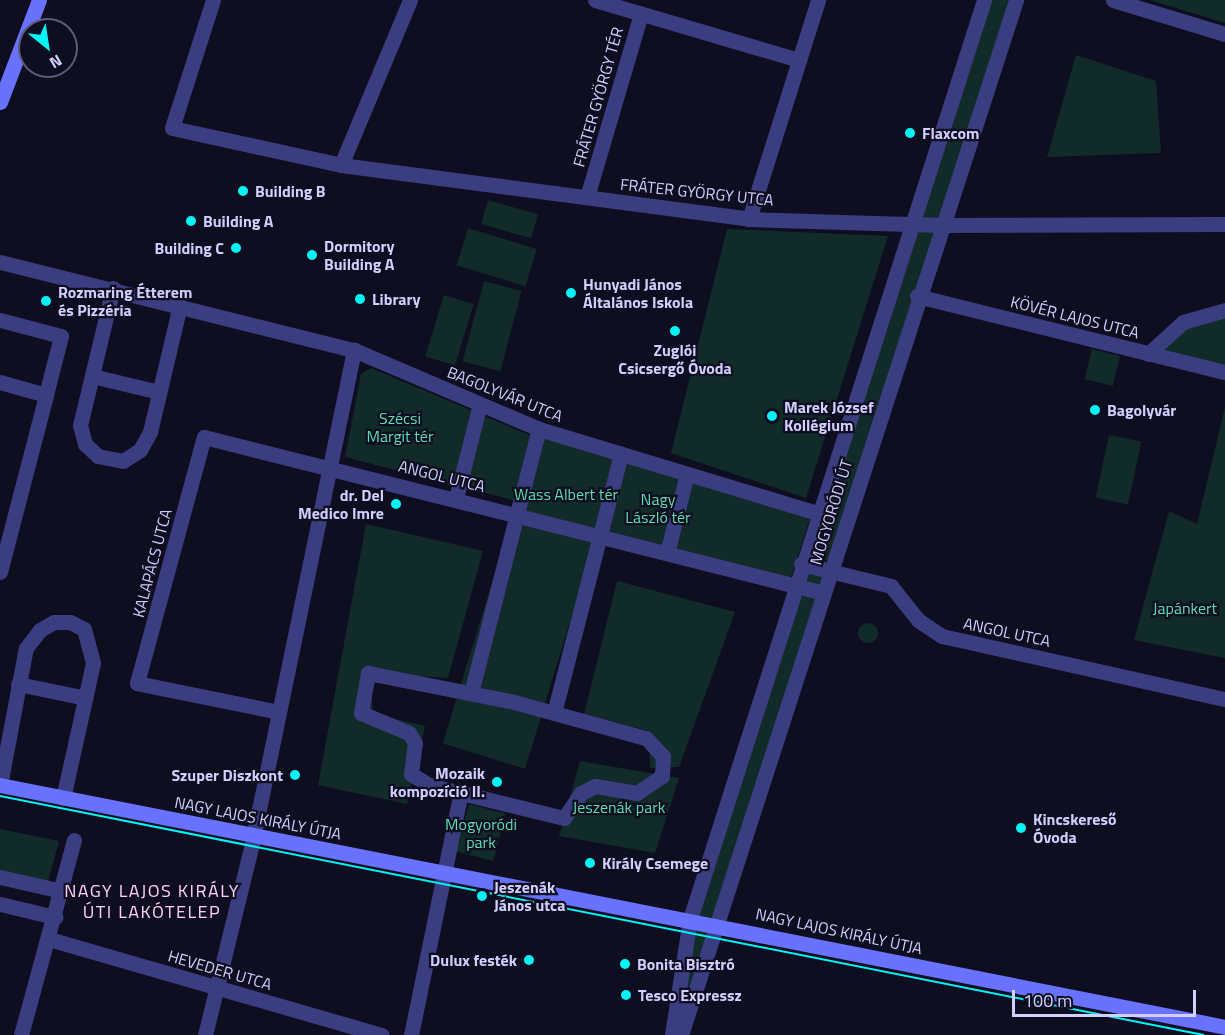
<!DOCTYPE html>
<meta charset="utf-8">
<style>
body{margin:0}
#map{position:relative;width:1225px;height:1035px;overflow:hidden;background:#0f0e21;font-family:"Titillium Web",sans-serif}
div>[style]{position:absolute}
.green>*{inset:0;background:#112b28;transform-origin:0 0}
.round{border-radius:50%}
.minor>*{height:15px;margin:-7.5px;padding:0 7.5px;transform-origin:7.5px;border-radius:7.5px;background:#3a3d80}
.tertiary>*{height:15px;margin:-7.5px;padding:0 7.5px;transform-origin:7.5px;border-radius:7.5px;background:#3a3d80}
.secondary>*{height:15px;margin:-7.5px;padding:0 7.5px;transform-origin:7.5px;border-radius:7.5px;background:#6872fc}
.tram>*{height:1.5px;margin:-0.75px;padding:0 0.75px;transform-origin:0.75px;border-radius:0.75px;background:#05f3f5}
.dots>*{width:16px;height:16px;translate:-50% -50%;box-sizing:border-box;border:3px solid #0f0e21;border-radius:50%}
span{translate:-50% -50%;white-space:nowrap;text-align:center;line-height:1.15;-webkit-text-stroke:4.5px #0f0e21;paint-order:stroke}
.street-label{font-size:16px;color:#d0cffe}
.poi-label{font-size:16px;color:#d0cffe;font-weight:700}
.left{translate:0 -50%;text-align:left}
.right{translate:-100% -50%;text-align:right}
.park-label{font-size:16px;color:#5dddb1}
.neighbourhood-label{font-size:18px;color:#fed1f2;letter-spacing:1.5px}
.north{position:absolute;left:18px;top:18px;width:60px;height:60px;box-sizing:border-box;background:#0f0e21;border:2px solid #5c5b79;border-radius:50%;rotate:150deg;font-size:16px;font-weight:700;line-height:24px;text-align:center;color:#d0cffe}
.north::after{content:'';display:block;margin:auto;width:21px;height:27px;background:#05f3f5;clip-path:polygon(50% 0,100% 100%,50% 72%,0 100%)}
.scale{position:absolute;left:1012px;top:990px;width:184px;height:27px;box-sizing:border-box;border:3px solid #d0cffe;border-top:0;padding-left:8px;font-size:18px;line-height:21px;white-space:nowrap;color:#d0cffe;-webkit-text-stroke:4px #0f0e21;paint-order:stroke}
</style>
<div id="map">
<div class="green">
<i style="clip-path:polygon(983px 0,1016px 0,681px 1035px,681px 956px)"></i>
<i style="clip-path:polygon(1150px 0,1225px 0,1225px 23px)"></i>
<i style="clip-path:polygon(1076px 55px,1156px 81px,1161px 153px,1047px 157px)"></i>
<i style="left:488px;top:200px;width:52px;height:25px;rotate:16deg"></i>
<i style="left:468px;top:228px;width:72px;height:39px;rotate:17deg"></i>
<i style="clip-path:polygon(727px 229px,888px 236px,806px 498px,671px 453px)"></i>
<i style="left:484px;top:281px;width:39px;height:83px;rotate:15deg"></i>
<i style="left:444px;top:295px;width:31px;height:64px;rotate:17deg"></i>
<i style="clip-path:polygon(1225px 317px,1225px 366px,1158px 351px,1188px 326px)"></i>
<i style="left:1092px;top:349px;width:29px;height:31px;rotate:14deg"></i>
<i style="clip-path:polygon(371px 368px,534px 437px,517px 501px,345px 457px,361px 374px)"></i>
<i style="clip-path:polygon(1225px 407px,1225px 658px,1134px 640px,1169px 511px,1197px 524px)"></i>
<i style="left:539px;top:429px;width:86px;height:329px;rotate:17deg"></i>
<i style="left:1109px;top:435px;width:33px;height:64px;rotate:12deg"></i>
<i style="left:624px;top:457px;width:196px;height:78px;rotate:18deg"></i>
<i style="clip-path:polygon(366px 524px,483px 551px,448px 678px,370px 673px,373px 714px,425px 726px,407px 804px,318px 785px)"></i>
<i style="clip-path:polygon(617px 581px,735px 612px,679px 767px,650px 768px,649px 731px,584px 714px)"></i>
<i class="round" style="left:858px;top:623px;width:20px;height:20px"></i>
<i style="clip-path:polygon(580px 761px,679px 778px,655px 853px,559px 836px)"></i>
<i style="left:469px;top:804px;width:38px;height:49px;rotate:15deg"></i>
<i style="clip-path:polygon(0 829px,59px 841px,45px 893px,0 884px)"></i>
</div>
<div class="minor">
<i style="left:213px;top:0;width:134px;rotate:107.8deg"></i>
<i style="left:172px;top:128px;width:173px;rotate:12.3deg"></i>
<i style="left:341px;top:165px;width:412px;rotate:7.5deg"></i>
<i style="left:749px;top:219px;width:192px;rotate:1.8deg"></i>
<i style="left:941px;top:225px;width:284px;rotate:-0.2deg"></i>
<i style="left:595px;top:0;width:213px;rotate:16.4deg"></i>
<i style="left:341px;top:165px;width:179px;rotate:-67.3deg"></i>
<i style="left:587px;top:197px;width:191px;rotate:-73.6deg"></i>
<i style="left:749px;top:219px;width:230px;rotate:-72.5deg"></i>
<i style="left:0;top:262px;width:365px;rotate:14deg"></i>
<i style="left:354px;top:350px;width:201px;rotate:23.1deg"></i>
<i style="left:539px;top:429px;width:291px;rotate:16.8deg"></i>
<i style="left:113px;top:288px;width:141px;rotate:103.5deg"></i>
<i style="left:80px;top:425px;width:20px;rotate:75deg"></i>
<i style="left:85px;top:444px;width:18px;rotate:43deg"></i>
<i style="left:98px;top:456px;width:25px;rotate:11deg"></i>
<i style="left:123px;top:461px;width:20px;rotate:-33deg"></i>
<i style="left:140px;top:450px;width:21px;rotate:-61deg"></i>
<i style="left:150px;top:432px;width:130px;rotate:-76.7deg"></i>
<i style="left:917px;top:296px;width:317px;rotate:13.9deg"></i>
<i style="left:0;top:320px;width:63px;rotate:14.7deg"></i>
<i style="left:61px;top:336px;width:61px;rotate:104.3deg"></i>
<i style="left:46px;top:395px;width:48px;rotate:-164.2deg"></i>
<i style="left:1148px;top:354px;width:47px;rotate:-42.4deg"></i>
<i style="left:1183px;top:322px;width:44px;rotate:-15.9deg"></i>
<i style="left:92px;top:376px;width:69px;rotate:13.4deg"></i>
<i style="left:456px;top:498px;width:97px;rotate:-75.7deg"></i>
<i style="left:667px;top:553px;width:81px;rotate:-75.8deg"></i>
<i style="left:801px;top:564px;width:93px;rotate:13.7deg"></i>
<i style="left:891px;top:586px;width:43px;rotate:51.5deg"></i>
<i style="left:918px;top:620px;width:29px;rotate:34deg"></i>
<i style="left:942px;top:636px;width:290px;rotate:12.6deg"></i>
<i style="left:0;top:572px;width:183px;rotate:-75.4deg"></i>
<i style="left:368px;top:673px;width:149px;rotate:11.2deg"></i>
<i style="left:514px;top:702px;width:137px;rotate:15.3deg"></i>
<i style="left:646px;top:738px;width:25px;rotate:47deg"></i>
<i style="left:663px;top:756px;width:20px;rotate:93deg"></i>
<i style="left:662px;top:776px;width:30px;rotate:146deg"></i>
<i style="left:637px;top:793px;width:43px;rotate:-170.5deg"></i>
<i style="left:595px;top:786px;width:16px;rotate:153deg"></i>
<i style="left:581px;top:793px;width:30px;rotate:124deg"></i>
<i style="left:564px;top:818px;width:139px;rotate:-166.3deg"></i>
<i style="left:429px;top:785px;width:21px;rotate:-149deg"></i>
<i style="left:411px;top:774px;width:31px;rotate:-83deg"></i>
<i style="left:415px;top:743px;width:12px;rotate:-121deg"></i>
<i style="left:409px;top:733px;width:52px;rotate:-157.4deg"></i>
<i style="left:361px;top:713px;width:41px;rotate:-80.1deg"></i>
<i style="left:18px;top:684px;width:69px;rotate:11.6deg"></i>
<i style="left:471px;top:693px;width:273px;rotate:-75.6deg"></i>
<i style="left:279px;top:712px;width:145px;rotate:-168.5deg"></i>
<i style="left:137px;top:683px;width:255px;rotate:-74.8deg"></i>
<i style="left:204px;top:437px;width:639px;rotate:14.12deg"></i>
<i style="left:554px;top:713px;width:268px;rotate:-75.5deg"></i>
<i style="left:0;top:785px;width:139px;rotate:-79.3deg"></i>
<i style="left:26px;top:648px;width:23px;rotate:-52deg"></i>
<i style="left:40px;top:630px;width:16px;rotate:-30deg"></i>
<i style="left:54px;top:622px;width:16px"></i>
<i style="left:70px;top:622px;width:16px;rotate:27deg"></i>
<i style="left:84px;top:629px;width:35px;rotate:75deg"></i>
<i style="left:93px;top:663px;width:138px;rotate:102.5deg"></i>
<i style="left:0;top:877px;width:64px;rotate:12.7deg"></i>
<i style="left:0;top:904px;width:57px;rotate:13.3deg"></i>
<i style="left:49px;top:939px;width:346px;rotate:16.1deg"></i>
<i style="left:21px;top:1035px;width:202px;rotate:-74.8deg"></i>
<i style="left:205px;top:1035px;width:193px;rotate:-76.2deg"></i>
<i style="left:251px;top:848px;width:509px;rotate:-78.31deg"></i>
<i style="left:411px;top:1035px;width:248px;rotate:-78.4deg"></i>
</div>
<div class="tertiary">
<i style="left:1113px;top:0;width:117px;rotate:16.9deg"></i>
<i style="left:672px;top:1035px;width:117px;rotate:-81.2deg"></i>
<i style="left:690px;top:919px;width:965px;rotate:-72.26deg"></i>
<i style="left:681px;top:1035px;width:1088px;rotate:-72.06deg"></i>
</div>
<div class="secondary">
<i style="left:0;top:102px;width:109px;rotate:-69.1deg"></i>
<i style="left:0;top:785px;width:1249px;rotate:11.17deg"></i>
</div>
<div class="tram">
<i style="left:0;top:796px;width:1227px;rotate:11.23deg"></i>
</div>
<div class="dots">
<i style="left:910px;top:133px;background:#05f3f5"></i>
<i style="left:243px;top:191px;background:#05f3f5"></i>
<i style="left:191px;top:221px;background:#05f3f5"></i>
<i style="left:236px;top:248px;background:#05f3f5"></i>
<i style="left:312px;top:255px;background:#05f3f5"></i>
<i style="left:571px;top:293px;background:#05f3f5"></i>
<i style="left:360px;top:299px;background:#05f3f5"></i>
<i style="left:46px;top:301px;background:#05f3f5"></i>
<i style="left:675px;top:331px;background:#05f3f5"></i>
<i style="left:1095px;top:410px;background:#05f3f5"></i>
<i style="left:772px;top:416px;background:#05f3f5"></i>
<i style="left:396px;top:504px;background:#05f3f5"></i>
<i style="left:295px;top:775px;background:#05f3f5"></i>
<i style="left:497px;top:782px;background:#05f3f5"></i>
<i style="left:1021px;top:828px;background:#05f3f5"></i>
<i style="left:590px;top:863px;background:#05f3f5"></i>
<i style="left:482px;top:896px;background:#05f3f5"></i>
<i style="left:529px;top:960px;background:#05f3f5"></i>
<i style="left:625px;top:964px;background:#05f3f5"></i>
<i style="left:626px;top:995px;background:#05f3f5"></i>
</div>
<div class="street-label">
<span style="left:598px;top:97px;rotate:-74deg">FRÁTER GYÖRGY TÉR</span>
<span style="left:697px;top:192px;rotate:6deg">FRÁTER GYÖRGY UTCA</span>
<span style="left:1075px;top:317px;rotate:14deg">KÖVÉR LAJOS UTCA</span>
<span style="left:505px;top:394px;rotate:22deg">BAGOLYVÁR UTCA</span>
<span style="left:442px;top:476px;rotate:14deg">ANGOL UTCA</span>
<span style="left:831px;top:512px;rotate:-73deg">MOGYORÓDI ÚT</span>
<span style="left:152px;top:563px;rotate:-75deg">KALAPÁCS UTCA</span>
<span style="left:1007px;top:632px;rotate:12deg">ANGOL UTCA</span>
<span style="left:258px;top:818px;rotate:11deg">NAGY LAJOS KIRÁLY ÚTJA</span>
<span style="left:839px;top:931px;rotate:12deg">NAGY LAJOS KIRÁLY ÚTJA</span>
<span style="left:220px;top:970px;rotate:16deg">HEVEDER UTCA</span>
</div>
<div class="poi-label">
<span class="left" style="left:922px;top:133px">Flaxcom</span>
<span class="left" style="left:255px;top:191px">Building B</span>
<span class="left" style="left:203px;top:221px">Building A</span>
<span class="left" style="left:324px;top:255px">Dormitory<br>Building A</span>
<span class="right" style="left:224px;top:248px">Building C</span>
<span class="left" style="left:583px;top:293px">Hunyadi János<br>Általános Iskola</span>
<span class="left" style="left:58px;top:301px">Rozmaring Étterem<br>és Pizzéria</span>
<span class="left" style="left:372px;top:299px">Library</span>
<span style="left:675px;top:359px">Zuglói<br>Csicsergő Óvoda</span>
<span class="left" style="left:784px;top:416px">Marek József<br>Kollégium</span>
<span class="left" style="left:1107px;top:410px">Bagolyvár</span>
<span class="right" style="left:384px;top:504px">dr. Del<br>Medico Imre</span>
<span class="right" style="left:485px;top:782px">Mozaik<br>kompozíció II.</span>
<span class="right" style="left:283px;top:775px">Szuper Diszkont</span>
<span class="left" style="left:1033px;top:828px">Kincskereső<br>Óvoda</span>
<span class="left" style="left:602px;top:863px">Király Csemege</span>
<span class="left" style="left:494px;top:896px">Jeszenák<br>János utca</span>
<span class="right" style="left:517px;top:960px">Dulux festék</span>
<span class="left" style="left:637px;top:964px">Bonita Bisztró</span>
<span class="left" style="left:638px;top:995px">Tesco Expressz</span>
</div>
<div class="park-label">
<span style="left:400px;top:427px">Szécsi<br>Margit tér</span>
<span style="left:566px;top:494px">Wass Albert tér</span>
<span style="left:658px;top:508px">Nagy<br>László tér</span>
<span style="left:1185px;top:608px">Japánkert</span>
<span style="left:619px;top:807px">Jeszenák park</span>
<span style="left:481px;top:833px">Mogyoródi<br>park</span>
</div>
<div class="neighbourhood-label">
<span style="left:152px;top:902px">NAGY LAJOS KIRÁLY<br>ÚTI LAKÓTELEP</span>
</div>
<div class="north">N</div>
<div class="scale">100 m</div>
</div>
